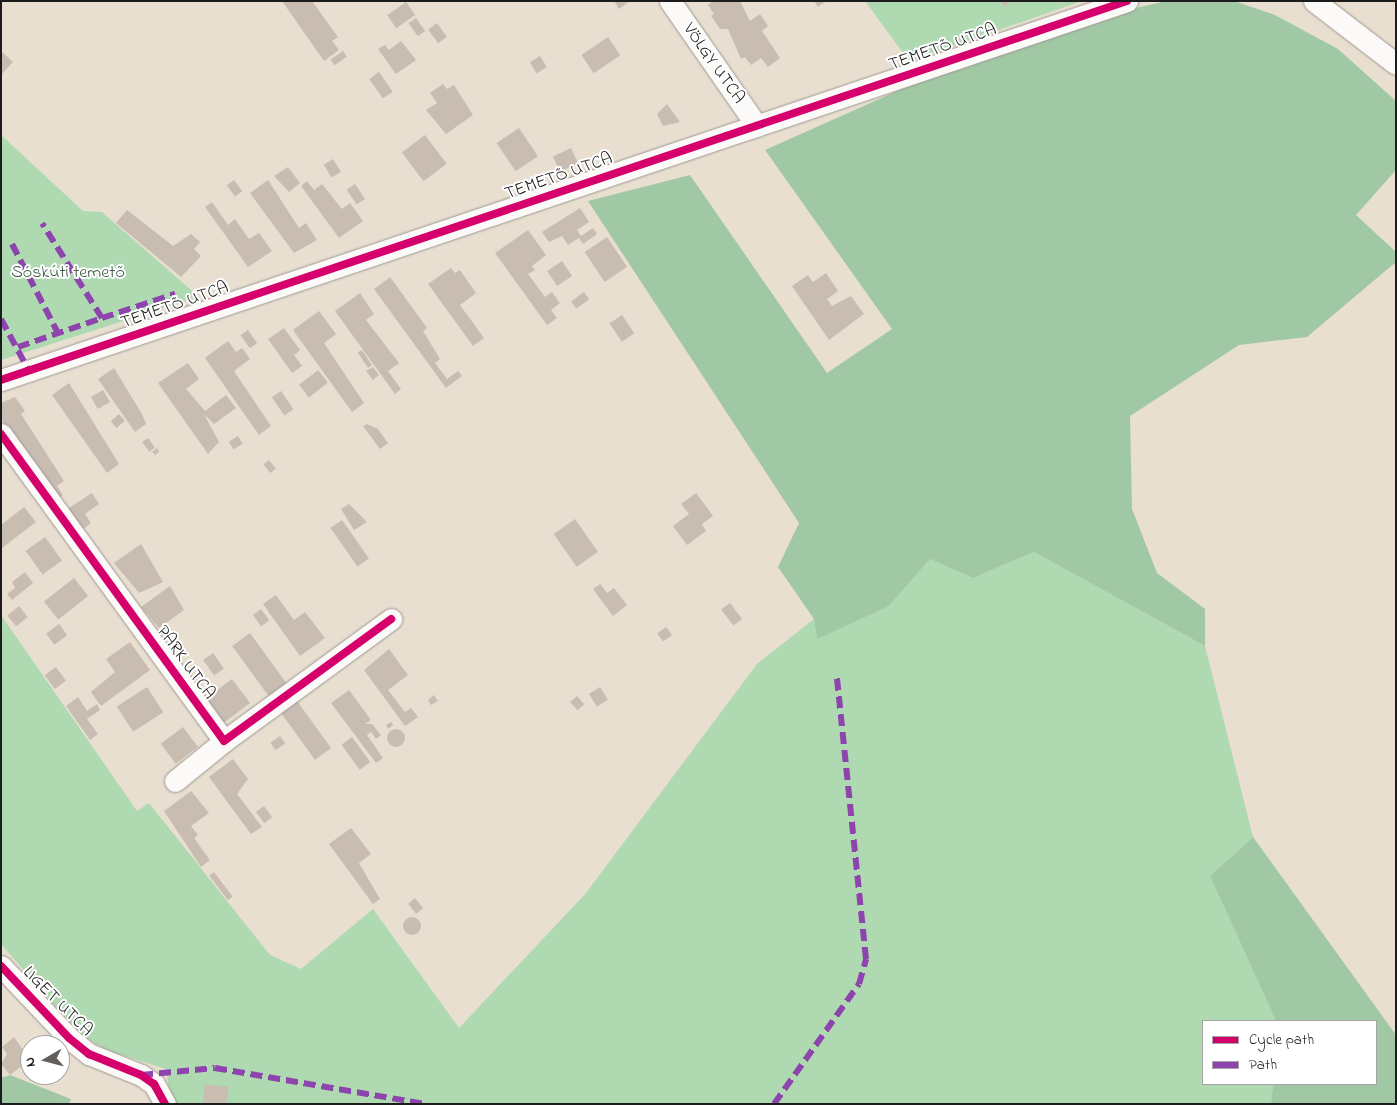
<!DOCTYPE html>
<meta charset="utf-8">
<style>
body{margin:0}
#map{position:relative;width:1397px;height:1105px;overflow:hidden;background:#e8dfd0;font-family:"Indie Flower",sans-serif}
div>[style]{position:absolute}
.green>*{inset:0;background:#aed9b1}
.forest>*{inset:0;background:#a1c8a4}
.building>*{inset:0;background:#c9bdb2;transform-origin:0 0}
.round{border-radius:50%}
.roads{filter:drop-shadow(0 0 1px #9e9991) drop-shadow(0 0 1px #9e9991)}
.minor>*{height:21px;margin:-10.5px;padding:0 10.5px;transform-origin:10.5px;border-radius:10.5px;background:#fcfaf8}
.quiet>*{height:6px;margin-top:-3px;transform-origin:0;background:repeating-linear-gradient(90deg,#8e44ad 0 12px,transparent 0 18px)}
.cycleway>*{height:8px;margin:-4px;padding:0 4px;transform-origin:4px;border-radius:4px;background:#d6006c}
span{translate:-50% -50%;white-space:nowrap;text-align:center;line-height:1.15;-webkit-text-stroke:4px #fff;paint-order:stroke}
.street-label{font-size:18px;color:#1c1c1c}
.park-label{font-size:18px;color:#3f5c47}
.frame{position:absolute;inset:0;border:2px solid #1c1c1c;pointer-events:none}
.legend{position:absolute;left:1202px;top:1020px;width:175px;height:65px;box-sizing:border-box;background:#fff;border:1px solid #a4a4a4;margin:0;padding:6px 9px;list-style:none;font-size:15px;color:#1c1c1c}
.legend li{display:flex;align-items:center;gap:10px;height:25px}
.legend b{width:25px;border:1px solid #a4a4a4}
.north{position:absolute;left:20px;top:1035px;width:50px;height:50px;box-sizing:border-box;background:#fff;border:1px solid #a4a4a4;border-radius:50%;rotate:262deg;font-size:14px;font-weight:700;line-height:20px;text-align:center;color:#1c1c1c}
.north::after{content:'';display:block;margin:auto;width:18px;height:22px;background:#63605b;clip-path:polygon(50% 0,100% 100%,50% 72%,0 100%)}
</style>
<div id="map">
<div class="green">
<i style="clip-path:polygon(865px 1px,1082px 1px,909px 61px)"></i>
<i style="clip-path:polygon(1px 135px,83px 211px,102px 212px,199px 297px,1px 360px)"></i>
<i style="clip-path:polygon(1034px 552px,1205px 646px,1253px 837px,1210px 876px,1276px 1021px,1203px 1021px,1203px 1084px,1273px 1084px,1271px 1104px,171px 1104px,166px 1069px,106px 1050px,80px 1034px,1px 944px,1px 615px,137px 811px,149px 803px,270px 955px,301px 969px,373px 909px,459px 1028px,586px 893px,757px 664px,814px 619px,817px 638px,889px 606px,930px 559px,973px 578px)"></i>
</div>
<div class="forest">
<i style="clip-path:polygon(1167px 1px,1234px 1px,1275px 15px,1338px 49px,1396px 101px,1396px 170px,1356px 215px,1396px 252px,1396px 262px,1307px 337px,1239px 345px,1130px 416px,1132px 509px,1157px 573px,1205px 609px,1205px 646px,1034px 552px,973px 578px,930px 559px,889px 606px,817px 639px,814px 619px,778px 567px,799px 523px,588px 201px,690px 175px,827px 373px,892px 329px,765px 150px,922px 80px,1113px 13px)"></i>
<i style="clip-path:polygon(1253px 837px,1396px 1035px,1396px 1104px,1271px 1104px,1273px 1084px,1376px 1084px,1376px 1021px,1276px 1021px,1210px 876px)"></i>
<i style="clip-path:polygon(10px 1075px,71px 1099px,69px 1104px,1px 1104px,1px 1078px)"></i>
</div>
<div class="building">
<i style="clip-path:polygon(282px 1px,312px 1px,338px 37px,332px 41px,339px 50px,324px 61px)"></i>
<i style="clip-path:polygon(614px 1px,630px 1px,619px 9px)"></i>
<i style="clip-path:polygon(713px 1px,740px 1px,750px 21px,760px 14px,768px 26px,762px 31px,780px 58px,768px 67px,761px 58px,751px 65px,745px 57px,741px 59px,728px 29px,720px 29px,711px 16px,714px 14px,708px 5px)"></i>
<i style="clip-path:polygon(814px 1px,826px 1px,818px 7px)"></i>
<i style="clip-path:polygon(1000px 1px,1012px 1px,1004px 7px)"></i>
<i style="left:406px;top:2px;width:16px;height:23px;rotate:55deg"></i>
<i style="left:416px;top:18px;width:16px;height:9px;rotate:55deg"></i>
<i style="left:437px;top:23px;width:17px;height:11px;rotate:54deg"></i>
<i style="left:608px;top:37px;width:22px;height:32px;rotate:56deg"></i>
<i style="clip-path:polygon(401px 41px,416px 60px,396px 74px,378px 49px,385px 45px,389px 50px)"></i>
<i style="clip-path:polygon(1px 51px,13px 62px,1px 75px)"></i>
<i style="left:343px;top:51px;width:7px;height:15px;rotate:56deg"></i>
<i style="left:540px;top:56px;width:13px;height:12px;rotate:58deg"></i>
<i style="left:379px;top:72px;width:24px;height:12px;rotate:55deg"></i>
<i style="clip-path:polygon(443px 84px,447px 89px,454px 85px,473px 115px,446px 134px,426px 110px,437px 103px,430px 93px)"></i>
<i style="clip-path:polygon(667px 104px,680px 122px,663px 126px,657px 114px)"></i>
<i style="left:519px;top:128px;width:34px;height:27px;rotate:56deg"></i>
<i style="left:425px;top:135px;width:36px;height:29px;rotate:53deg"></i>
<i style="left:571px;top:148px;width:17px;height:20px;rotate:65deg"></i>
<i style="left:333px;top:159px;width:15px;height:11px;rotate:58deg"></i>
<i style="clip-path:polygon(288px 167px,300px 183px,289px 192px,274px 176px)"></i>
<i style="left:234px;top:180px;width:14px;height:9px;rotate:54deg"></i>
<i style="clip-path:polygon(268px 180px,299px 228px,306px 223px,317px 240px,294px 253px,250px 193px)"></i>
<i style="clip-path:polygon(307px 181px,314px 190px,322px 184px,342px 209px,350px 203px,363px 221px,339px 238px,301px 186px)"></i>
<i style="left:355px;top:184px;width:18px;height:10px;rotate:56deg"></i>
<i style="clip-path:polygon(212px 202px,228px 225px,235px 219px,249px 239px,259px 233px,272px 251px,248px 267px,205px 207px)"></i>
<i style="clip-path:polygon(580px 208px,589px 222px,577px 230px,581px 236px,593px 228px,597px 234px,583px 244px,579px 238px,568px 245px,562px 236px,549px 242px,542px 232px)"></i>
<i style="clip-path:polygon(127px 210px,173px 246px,191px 234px,200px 242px,194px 249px,201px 256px,181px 277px,116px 223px)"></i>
<i style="clip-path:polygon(528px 230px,546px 255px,532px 266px,535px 270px,528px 274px,545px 297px,552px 292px,560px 303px,551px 310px,557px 318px,547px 325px,495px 253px)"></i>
<i style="left:607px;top:237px;width:36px;height:27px;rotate:56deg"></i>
<i style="left:562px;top:261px;width:18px;height:18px;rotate:56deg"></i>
<i style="clip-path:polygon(451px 268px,455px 273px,460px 270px,476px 293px,460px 305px,484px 338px,473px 346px,428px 284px)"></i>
<i style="clip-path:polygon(826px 273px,838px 291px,827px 299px,832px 306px,851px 296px,864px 314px,829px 340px,792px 286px,808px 275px,813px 282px)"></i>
<i style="clip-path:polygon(390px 277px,427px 328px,423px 331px,440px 359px,435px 363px,447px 379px,458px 371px,462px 376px,446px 388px,374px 289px)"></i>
<i style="left:584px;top:292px;width:9px;height:16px;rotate:54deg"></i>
<i style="clip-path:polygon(360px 293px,374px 314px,366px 320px,399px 363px,388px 371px,401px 389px,395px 394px,335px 311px)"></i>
<i style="clip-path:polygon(319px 311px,336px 334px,324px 343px,364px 403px,352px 412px,293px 330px)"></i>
<i style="left:622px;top:315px;width:22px;height:15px;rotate:56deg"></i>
<i style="clip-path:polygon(284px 328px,300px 350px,294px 355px,302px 366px,292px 373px,268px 339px)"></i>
<i style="left:248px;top:330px;width:16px;height:9px;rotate:55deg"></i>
<i style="clip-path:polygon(228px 341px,236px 352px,242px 348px,250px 359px,234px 371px,271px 426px,259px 435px,205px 358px)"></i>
<i style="left:362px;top:350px;width:18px;height:5px;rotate:56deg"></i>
<i style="clip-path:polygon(188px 363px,199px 379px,186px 389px,205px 411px,226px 395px,236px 408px,214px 424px,204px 414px,219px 442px,208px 454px,158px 383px)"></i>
<i style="clip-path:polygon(373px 367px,379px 375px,373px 380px,366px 371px)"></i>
<i style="clip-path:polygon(114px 368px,142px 414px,146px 424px,135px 432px,98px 379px)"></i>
<i style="left:318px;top:370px;width:16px;height:24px;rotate:52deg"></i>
<i style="clip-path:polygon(69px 383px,119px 464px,107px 473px,52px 395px)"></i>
<i style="left:103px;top:390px;width:14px;height:14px;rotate:60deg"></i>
<i style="left:281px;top:391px;width:22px;height:11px;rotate:56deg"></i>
<i style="clip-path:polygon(15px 397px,25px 411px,21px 414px,64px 481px,57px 486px,63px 495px,57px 499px,1px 419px,1px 403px)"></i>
<i style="left:119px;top:414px;width:9px;height:11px;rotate:49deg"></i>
<i style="clip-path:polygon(367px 424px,378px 429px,388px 443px,380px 449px,363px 426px)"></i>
<i style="left:238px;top:436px;width:9px;height:11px;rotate:58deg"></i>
<i style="left:148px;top:438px;width:12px;height:7px;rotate:55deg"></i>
<i style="clip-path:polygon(157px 448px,159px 452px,155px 455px,152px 452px)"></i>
<i style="left:269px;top:460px;width:11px;height:7px;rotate:52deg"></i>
<i style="clip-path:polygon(92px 493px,99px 504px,85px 514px,91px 523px,81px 531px,66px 510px)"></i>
<i style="clip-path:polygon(696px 493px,713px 516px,702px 524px,706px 531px,687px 545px,673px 526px,689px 514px,681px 504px)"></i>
<i style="clip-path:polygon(349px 504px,367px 522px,354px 530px,341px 509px)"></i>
<i style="clip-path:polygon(24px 507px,36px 522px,2px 548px,1px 525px)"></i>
<i style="left:575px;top:519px;width:40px;height:26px;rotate:55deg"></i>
<i style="left:342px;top:520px;width:47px;height:14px;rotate:55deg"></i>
<i style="left:45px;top:537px;width:29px;height:24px;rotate:54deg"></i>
<i style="clip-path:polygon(141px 544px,163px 582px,139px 593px,114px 563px)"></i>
<i style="clip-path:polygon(25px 572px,33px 583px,12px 600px,7px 594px,15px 588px,12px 582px)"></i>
<i style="left:74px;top:578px;width:23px;height:38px;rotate:52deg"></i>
<i style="clip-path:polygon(600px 584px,607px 593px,614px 588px,627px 605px,613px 616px,593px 589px)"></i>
<i style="clip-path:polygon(170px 586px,184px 610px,159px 628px,141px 607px)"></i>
<i style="clip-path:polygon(276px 595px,294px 620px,305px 612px,325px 638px,300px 656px,263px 604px)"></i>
<i style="left:730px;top:603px;width:20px;height:11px;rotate:53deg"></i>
<i style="left:19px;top:606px;width:14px;height:15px;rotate:51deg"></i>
<i style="left:261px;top:609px;width:14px;height:10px;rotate:54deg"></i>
<i style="left:59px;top:624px;width:14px;height:16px;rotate:54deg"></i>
<i style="left:666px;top:627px;width:10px;height:11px;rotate:53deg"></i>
<i style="left:250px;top:633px;width:62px;height:22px;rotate:54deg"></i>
<i style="clip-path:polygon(130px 642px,150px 670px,101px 706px,91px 692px,115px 672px,106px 659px)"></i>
<i style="clip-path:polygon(389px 649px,408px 675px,388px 690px,405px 712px,411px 708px,418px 717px,405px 726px,364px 670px)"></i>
<i style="left:213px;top:653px;width:19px;height:12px;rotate:55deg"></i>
<i style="left:56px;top:667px;width:17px;height:14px;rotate:54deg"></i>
<i style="left:232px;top:679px;width:30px;height:35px;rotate:53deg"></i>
<i style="left:147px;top:687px;width:30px;height:36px;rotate:57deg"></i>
<i style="left:600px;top:687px;width:15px;height:13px;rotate:58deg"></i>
<i style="clip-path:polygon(349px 690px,371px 720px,365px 724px,372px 724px,381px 735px,376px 739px,371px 732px,367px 735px,383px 758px,376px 763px,331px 703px)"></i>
<i style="clip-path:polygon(434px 695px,438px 701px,431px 705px,428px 700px)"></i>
<i style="left:577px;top:696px;width:11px;height:9px;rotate:49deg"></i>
<i style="clip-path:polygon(78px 697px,87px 711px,97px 704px,100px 710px,87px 719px,98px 734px,90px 740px,66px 706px)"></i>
<i style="left:297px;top:701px;width:58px;height:20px;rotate:54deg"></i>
<i style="left:391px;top:722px;width:4px;height:6px;rotate:56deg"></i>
<i style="left:183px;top:727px;width:25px;height:28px;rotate:53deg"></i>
<i class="round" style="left:387px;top:729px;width:18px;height:18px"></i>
<i style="left:280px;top:736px;width:9px;height:12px;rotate:54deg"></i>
<i style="left:352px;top:737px;width:31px;height:13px;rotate:54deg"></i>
<i style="clip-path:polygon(233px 759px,248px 779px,237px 794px,262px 827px,251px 834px,209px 777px)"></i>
<i style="clip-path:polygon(191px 791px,209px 813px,191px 826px,198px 835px,194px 838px,210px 860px,201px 867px,164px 811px)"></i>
<i style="left:264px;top:806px;width:14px;height:10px;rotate:54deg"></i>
<i style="clip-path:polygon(351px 828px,371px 854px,359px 863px,380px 899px,373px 904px,329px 844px)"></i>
<i style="left:214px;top:872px;width:31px;height:6px;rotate:53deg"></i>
<i style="left:415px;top:898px;width:13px;height:9px;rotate:51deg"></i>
<i class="round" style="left:403px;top:917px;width:18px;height:18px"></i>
<i style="clip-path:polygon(14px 1037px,30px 1060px,10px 1075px,1px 1064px,7px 1054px,2px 1047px)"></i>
<i style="clip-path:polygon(205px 1084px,229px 1087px,226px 1104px,203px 1104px)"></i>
</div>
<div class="roads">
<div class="minor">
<i style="left:670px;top:1px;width:152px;rotate:55.2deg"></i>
<i style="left:1314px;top:1px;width:103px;rotate:37.5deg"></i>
<i style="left:1px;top:380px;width:1188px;rotate:-18.6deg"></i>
<i style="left:1px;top:434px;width:379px;rotate:54deg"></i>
<i style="left:224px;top:741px;width:207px;rotate:-36.1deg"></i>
<i style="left:175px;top:781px;width:63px;rotate:-39.2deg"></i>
<i style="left:1px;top:966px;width:99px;rotate:46.6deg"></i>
<i style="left:69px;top:1038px;width:26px;rotate:39deg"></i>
<i style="left:89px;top:1054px;width:56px;rotate:22deg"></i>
<i style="left:141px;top:1075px;width:16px;rotate:35deg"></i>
<i style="left:154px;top:1084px;width:23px;rotate:61deg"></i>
</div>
</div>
<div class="quiet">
<i style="left:12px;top:244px;width:100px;rotate:62.7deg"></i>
<i style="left:102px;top:318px;width:77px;rotate:-18.2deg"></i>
<i style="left:1px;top:319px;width:59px;rotate:61.7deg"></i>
<i style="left:18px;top:347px;width:89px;rotate:-19deg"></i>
<i style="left:102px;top:318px;width:112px;rotate:-122.3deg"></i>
<i style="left:141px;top:1075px;width:74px;rotate:-5.4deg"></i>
<i style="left:215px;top:1068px;width:213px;rotate:9.7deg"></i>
<i style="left:774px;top:1104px;width:147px;rotate:-54.7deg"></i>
<i style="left:859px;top:984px;width:26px;rotate:-74deg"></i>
<i style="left:866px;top:959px;width:284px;rotate:-95.9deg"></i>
</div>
<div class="cycleway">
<i style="left:1px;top:380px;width:1188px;rotate:-18.6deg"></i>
<i style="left:1px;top:434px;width:379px;rotate:54deg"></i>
<i style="left:224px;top:741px;width:207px;rotate:-36.1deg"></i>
<i style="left:1px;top:966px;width:99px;rotate:46.6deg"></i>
<i style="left:69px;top:1038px;width:26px;rotate:39deg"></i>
<i style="left:89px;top:1054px;width:56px;rotate:22deg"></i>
<i style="left:141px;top:1075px;width:16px;rotate:35deg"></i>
<i style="left:154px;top:1084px;width:23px;rotate:61deg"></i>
</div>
<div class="street-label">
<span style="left:943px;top:48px;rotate:-19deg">TEMETŐ UTCA</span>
<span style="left:713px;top:64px;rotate:55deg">VÖLGY UTCA</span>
<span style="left:559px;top:177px;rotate:-19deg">TEMETŐ UTCA</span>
<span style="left:175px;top:306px;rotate:-19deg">TEMETŐ UTCA</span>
<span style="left:185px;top:663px;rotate:54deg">PARK UTCA</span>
<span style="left:57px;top:1002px;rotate:45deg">LIGET UTCA</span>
</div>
<div class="park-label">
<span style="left:68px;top:273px">Sóskúti temető</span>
</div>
<div class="frame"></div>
<ul class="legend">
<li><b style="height:6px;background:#d6006c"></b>Cycle path</li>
<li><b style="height:6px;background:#8e44ad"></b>Path</li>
</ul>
<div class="north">N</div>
</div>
